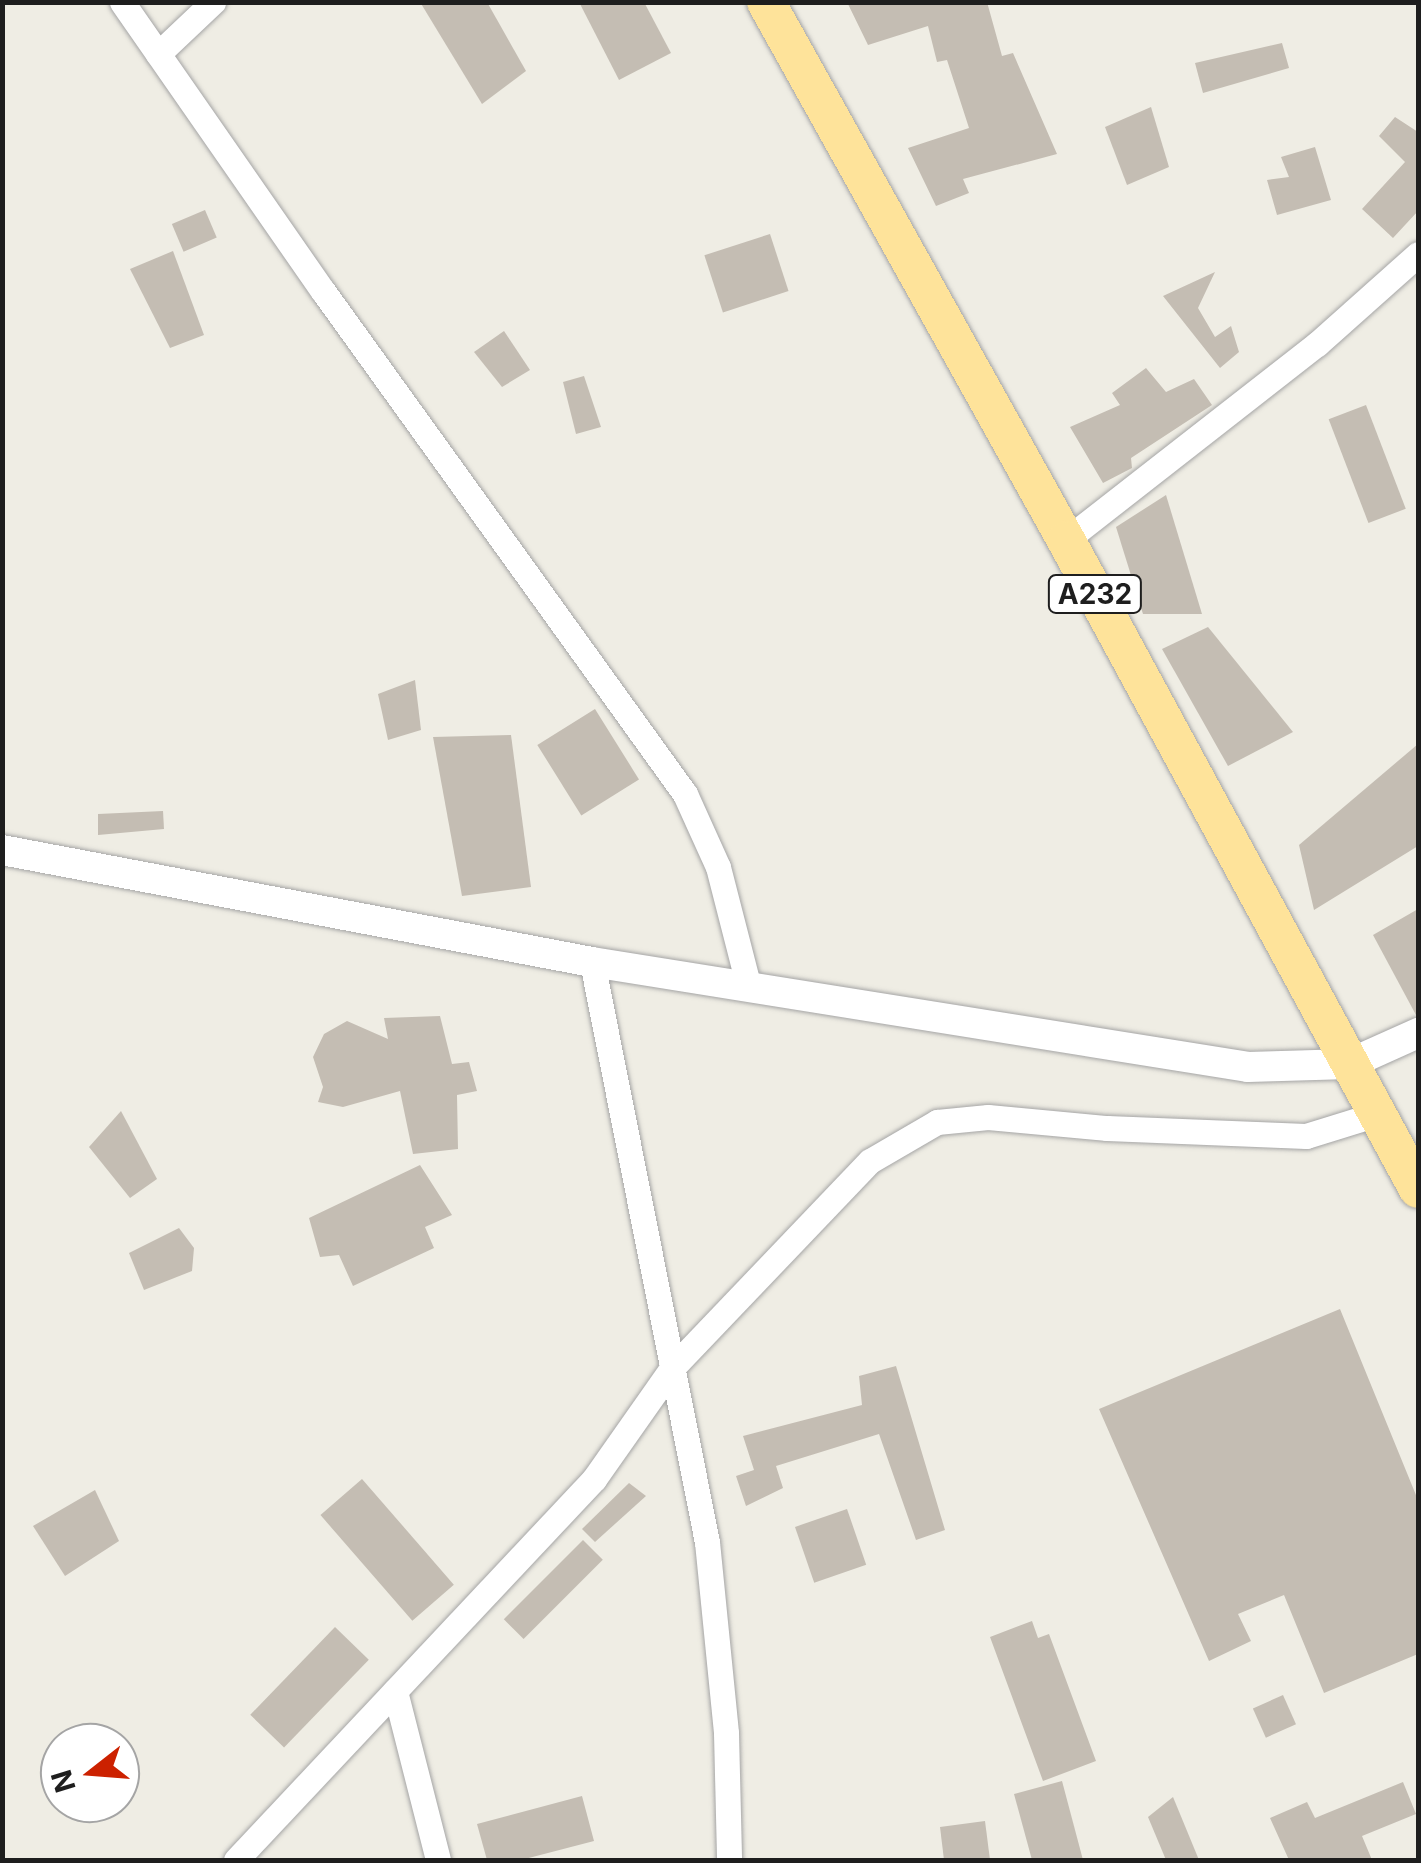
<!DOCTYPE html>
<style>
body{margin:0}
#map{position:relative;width:1421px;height:1863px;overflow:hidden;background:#efede4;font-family:Inter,sans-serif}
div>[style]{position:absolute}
.building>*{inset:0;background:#c4bdb3;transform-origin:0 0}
.roads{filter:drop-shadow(0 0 2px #a5a5a5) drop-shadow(0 0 2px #a5a5a5)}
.minor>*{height:25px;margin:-12.5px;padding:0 12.5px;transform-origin:12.5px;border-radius:12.5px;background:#fff}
.tertiary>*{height:30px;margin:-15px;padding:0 15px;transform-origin:15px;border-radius:15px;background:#fff}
.primary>*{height:38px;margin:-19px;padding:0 19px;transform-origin:19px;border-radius:19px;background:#fee39a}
span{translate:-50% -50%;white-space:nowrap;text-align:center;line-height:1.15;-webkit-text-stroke:9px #fff;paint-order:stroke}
.shield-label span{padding:2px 8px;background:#fff;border:2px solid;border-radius:8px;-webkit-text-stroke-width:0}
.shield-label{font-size:28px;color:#1e1e1e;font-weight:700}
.frame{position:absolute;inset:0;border:5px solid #1e1e1e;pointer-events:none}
.north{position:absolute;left:40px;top:1723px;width:100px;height:100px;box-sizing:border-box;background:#fff;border:2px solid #a5a5a5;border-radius:50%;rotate:253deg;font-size:28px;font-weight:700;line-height:40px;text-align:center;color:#1e1e1e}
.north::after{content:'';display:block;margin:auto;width:35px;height:45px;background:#cc2100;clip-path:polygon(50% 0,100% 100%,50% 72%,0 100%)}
</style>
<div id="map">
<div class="building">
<i style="clip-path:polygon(420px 2px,487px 2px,526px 71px,482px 104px)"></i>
<i style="clip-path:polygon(579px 2px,644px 2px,671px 53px,619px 80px)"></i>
<i style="clip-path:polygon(847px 2px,987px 2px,1002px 56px,1013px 53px,1057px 154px,963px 179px,969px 193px,936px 206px,908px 148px,969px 128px,947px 60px,937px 62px,928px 26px,868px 45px)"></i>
<i style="clip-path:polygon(1282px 43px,1289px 68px,1203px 93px,1195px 63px)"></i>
<i style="clip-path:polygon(1151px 107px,1169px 167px,1127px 185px,1105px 127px)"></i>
<i style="clip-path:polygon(1395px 117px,1418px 132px,1418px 211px,1393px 238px,1362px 209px,1405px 162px,1379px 136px)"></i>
<i style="clip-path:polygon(1315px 147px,1331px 200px,1277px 215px,1267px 180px,1289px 177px,1281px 157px)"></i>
<i style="left:205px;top:210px;width:30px;height:36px;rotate:67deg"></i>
<i style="left:770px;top:234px;width:60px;height:69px;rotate:72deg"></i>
<i style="clip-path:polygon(173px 251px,204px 335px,170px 348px,130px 269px)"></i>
<i style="clip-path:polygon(1215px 272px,1198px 308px,1215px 337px,1231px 326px,1239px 352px,1220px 368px,1163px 296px)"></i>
<i style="clip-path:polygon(504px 331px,530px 370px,502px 387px,474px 352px)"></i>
<i style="clip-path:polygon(1146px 368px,1166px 392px,1194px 379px,1212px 405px,1131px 458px,1132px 468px,1103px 483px,1070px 427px,1120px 405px,1112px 393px)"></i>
<i style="clip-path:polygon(584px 376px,601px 427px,576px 434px,563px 382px)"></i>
<i style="left:1366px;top:405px;width:111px;height:40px;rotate:69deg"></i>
<i style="clip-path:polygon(1166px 495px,1202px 614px,1143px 614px,1116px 527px)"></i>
<i style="clip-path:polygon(1208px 627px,1293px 732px,1228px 766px,1162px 649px)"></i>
<i style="clip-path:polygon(415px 680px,421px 730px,388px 740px,378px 694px)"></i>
<i style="left:595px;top:709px;width:83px;height:68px;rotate:58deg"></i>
<i style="clip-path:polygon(511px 735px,531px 887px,462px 896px,433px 737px)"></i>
<i style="clip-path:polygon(1418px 744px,1418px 846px,1314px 910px,1299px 845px)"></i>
<i style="clip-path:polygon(163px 811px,164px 829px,98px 835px,98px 814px)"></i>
<i style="clip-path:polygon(1418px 909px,1418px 1014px,1416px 1015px,1373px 935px)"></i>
<i style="clip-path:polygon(440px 1016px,452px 1064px,469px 1062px,477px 1091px,457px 1095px,458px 1149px,413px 1154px,400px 1091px,343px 1107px,318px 1102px,323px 1087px,313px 1057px,324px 1034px,347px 1021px,388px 1039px,384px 1018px)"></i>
<i style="clip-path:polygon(121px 1111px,157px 1179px,130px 1198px,89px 1147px)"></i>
<i style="clip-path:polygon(420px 1165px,452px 1215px,425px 1227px,434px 1248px,353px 1286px,339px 1255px,320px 1257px,309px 1218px)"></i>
<i style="clip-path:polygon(179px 1228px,194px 1248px,192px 1271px,144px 1290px,129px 1253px)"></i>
<i style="clip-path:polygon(1340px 1309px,1418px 1500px,1418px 1654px,1324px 1693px,1284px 1595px,1238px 1614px,1251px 1641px,1209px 1661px,1099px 1409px)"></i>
<i style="clip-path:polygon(896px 1366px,945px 1530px,916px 1540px,879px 1434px,776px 1466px,783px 1488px,746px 1506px,736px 1476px,754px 1470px,743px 1436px,862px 1405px,859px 1376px)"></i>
<i style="left:362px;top:1479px;width:140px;height:55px;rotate:49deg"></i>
<i style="clip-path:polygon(629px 1483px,646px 1496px,595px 1542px,582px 1529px)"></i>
<i style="clip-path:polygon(95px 1490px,119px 1541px,65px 1576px,33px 1526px)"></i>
<i style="left:847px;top:1509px;width:59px;height:55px;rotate:71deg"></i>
<i style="left:583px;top:1540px;width:28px;height:112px;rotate:45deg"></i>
<i style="clip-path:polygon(1032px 1621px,1038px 1638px,1049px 1634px,1096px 1761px,1043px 1781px,990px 1637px)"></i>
<i style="left:335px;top:1627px;width:47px;height:122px;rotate:44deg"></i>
<i style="left:1283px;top:1695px;width:32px;height:33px;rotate:66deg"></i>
<i style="clip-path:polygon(1062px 1781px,1083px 1860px,1032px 1860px,1014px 1794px)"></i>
<i style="clip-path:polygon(1403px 1782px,1416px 1814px,1362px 1836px,1372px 1860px,1289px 1860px,1270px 1818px,1307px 1802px,1315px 1818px)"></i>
<i style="clip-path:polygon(582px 1796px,594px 1841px,521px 1860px,487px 1860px,477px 1824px)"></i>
<i style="clip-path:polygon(1173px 1797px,1199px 1860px,1166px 1860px,1148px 1817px)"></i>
<i style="clip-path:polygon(985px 1821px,990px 1860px,944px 1860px,940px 1827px)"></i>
</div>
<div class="roads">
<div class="minor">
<i style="left:122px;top:2px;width:352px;rotate:55.2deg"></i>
<i style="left:323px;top:291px;width:620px;rotate:54.26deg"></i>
<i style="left:685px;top:794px;width:80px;rotate:65.7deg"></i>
<i style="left:718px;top:867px;width:125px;rotate:75.6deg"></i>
<i style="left:158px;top:54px;width:76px;rotate:-43.4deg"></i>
<i style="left:1066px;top:540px;width:318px;rotate:-38deg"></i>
<i style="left:1317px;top:344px;width:135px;rotate:-41.7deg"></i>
<i style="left:592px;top:962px;width:591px;rotate:78.79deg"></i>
<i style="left:707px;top:1542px;width:192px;rotate:84.3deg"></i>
<i style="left:726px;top:1733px;width:127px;rotate:88.6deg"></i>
<i style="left:395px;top:1691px;width:174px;rotate:75.7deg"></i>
<i style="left:236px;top:1860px;width:523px;rotate:-46.78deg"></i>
<i style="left:594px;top:1479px;width:136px;rotate:-54.9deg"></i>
<i style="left:672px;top:1368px;width:286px;rotate:-46.3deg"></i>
<i style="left:870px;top:1161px;width:78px;rotate:-30.2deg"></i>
<i style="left:937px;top:1122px;width:51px;rotate:-5.6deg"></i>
<i style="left:988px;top:1117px;width:120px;rotate:5.3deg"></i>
<i style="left:1107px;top:1128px;width:199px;rotate:2.3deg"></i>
<i style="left:1306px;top:1136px;width:74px;rotate:-17.2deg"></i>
</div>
<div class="tertiary">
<i style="left:2px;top:850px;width:601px;rotate:10.75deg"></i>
<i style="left:592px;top:962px;width:664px;rotate:9.09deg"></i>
<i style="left:1248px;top:1067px;width:101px;rotate:-1.7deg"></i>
<i style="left:1349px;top:1064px;width:76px;rotate:-24.2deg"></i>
</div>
<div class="primary">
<i style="left:766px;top:2px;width:616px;rotate:60.86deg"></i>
<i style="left:1066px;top:540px;width:738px;rotate:61.53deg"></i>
</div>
</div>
<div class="shield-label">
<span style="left:1095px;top:594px">A232</span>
</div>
<div class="frame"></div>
<div class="north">N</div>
</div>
